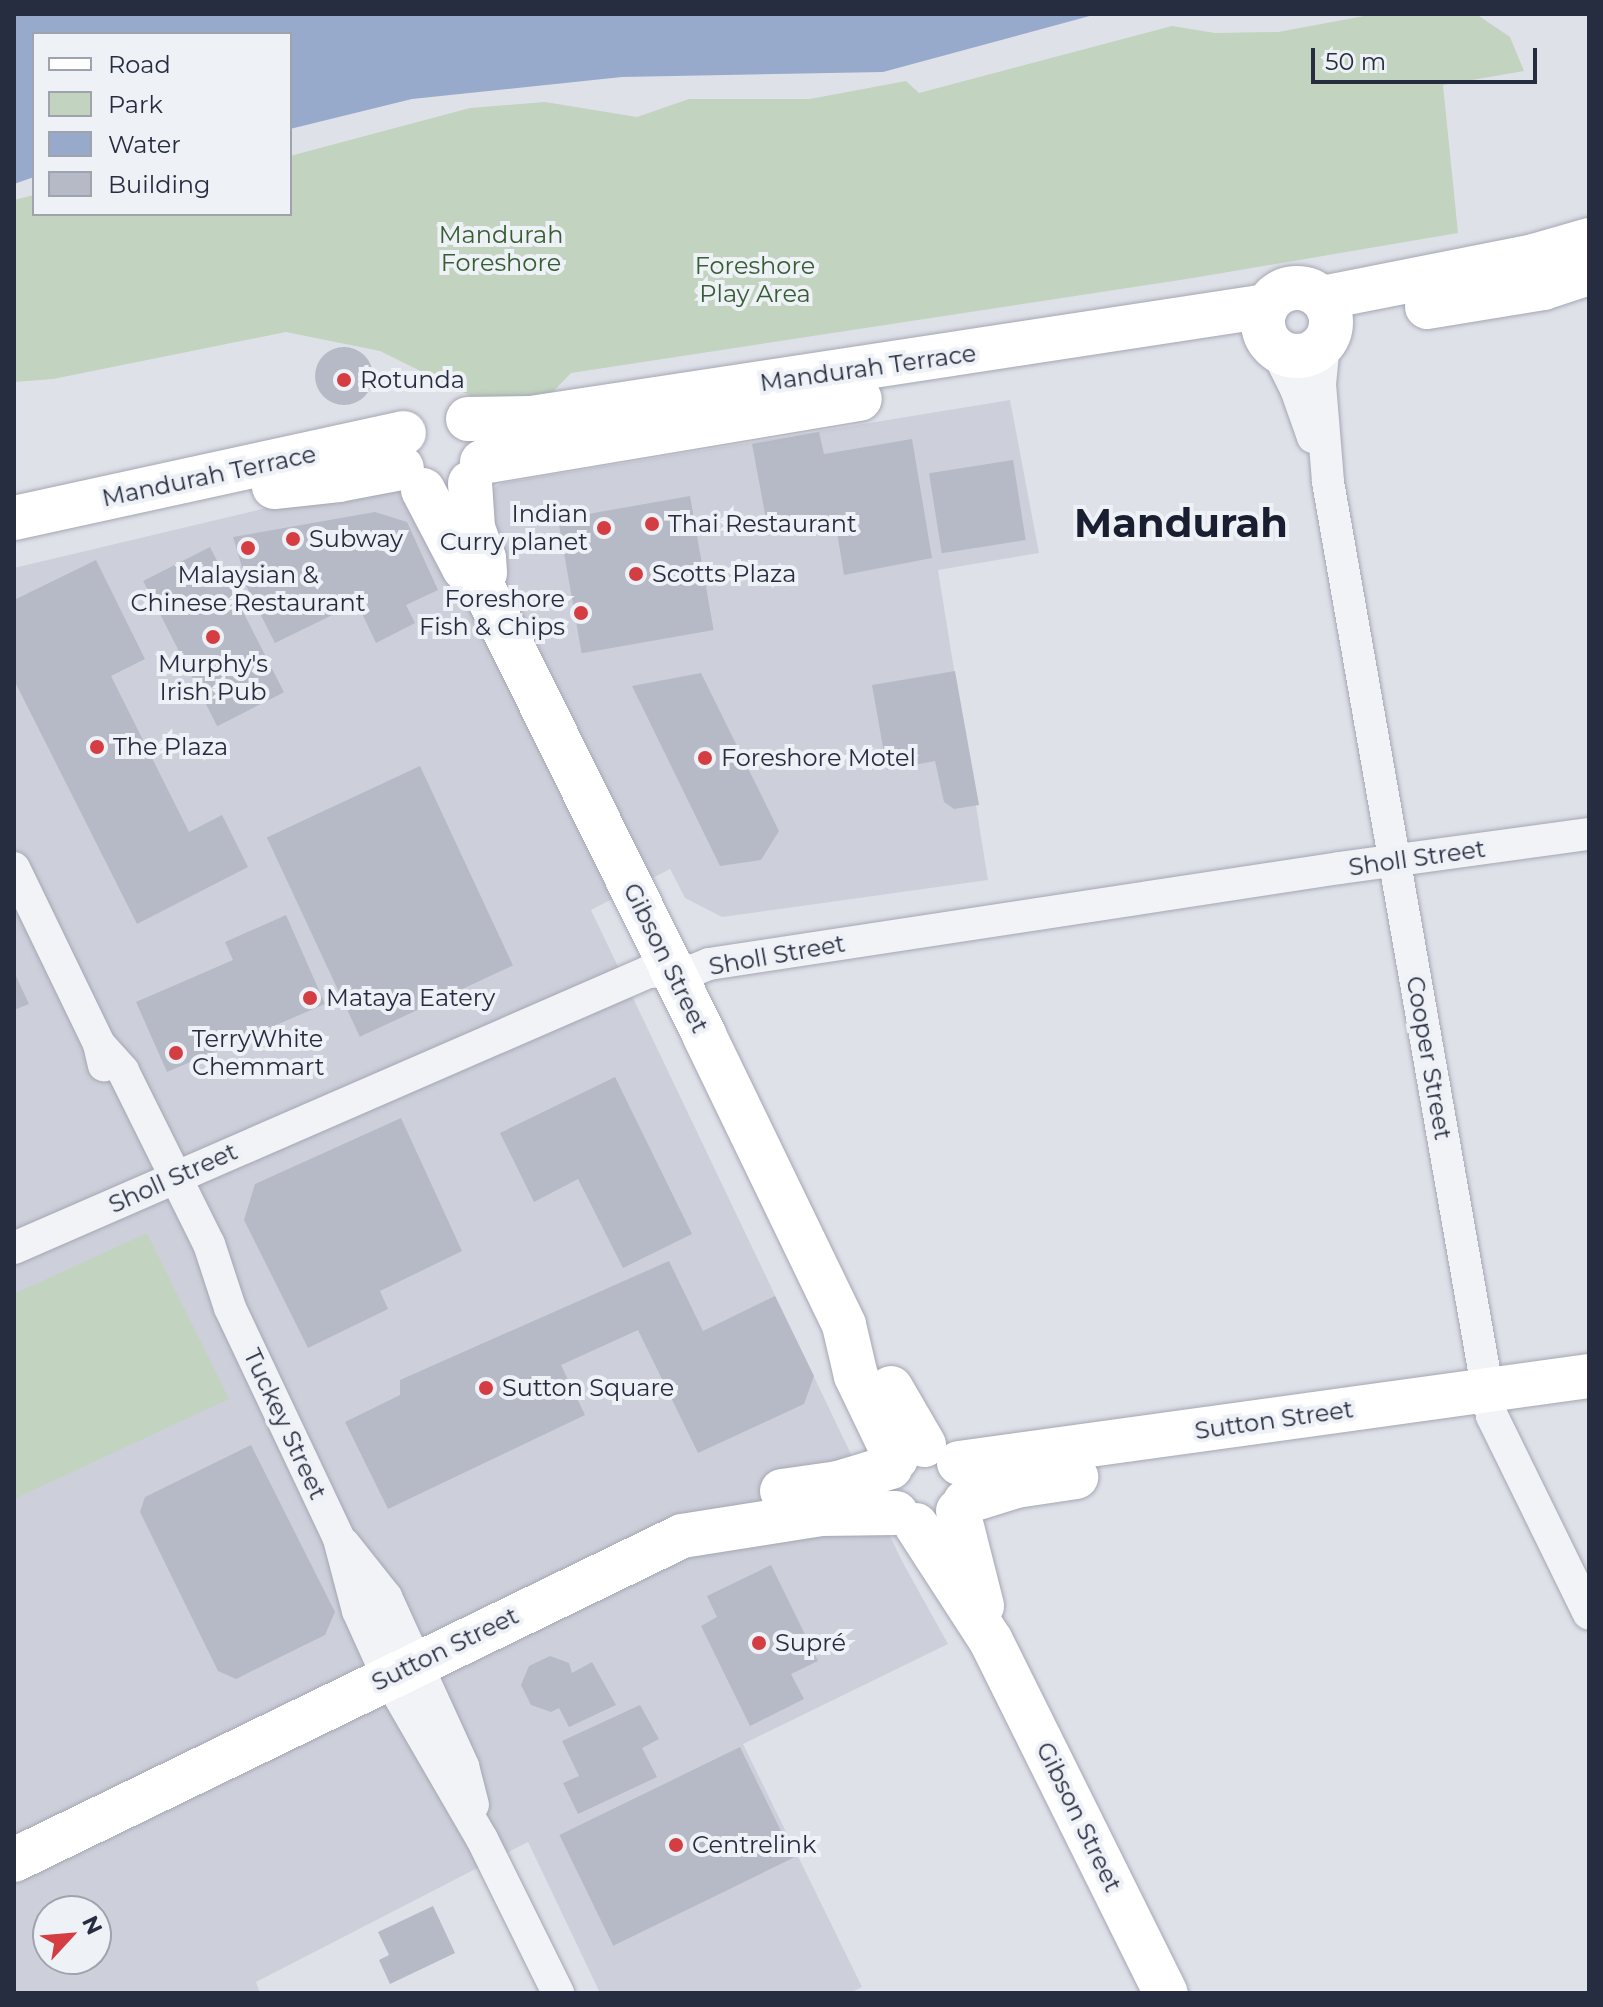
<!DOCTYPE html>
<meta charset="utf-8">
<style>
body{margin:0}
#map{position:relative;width:1603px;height:2007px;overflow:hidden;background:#dfe1e9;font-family:Montserrat,sans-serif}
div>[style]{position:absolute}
.built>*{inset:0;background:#cdd0db}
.green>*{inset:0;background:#c2d3bf}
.water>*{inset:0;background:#98aacb}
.building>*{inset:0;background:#b6bac6;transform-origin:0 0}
.round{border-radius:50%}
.roads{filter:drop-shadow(0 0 2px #a4a7b3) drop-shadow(0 0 2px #a4a7b3)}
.street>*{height:32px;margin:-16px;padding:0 16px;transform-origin:16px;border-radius:16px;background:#f2f3f7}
.secondary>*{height:44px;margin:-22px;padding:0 22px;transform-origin:22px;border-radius:22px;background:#fff}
.secondary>.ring{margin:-22px;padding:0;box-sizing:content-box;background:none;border:44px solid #fff;border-radius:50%}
.dots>*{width:22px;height:22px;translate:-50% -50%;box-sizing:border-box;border:4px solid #eef1f6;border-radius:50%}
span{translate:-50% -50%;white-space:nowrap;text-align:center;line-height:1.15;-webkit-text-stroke:8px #eef1f6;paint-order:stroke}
.park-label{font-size:24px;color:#365d34}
.street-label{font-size:24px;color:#272d40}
.poi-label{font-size:24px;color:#272d40}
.left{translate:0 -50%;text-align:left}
.right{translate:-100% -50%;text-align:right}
.town-label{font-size:40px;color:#191e31;font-weight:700}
.frame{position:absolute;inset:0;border:16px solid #272d40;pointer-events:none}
.legend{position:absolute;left:32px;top:32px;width:260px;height:184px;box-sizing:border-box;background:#eef1f6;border:2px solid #9ea3ad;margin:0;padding:10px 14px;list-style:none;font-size:24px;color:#272d40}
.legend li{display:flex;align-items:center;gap:16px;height:40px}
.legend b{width:40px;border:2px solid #9ea3ad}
.north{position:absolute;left:32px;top:1895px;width:80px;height:80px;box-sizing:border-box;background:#eef1f6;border:2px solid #9ea3ad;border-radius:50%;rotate:64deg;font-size:22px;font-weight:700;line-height:32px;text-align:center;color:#272d40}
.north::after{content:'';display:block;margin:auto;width:28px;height:36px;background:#d43d42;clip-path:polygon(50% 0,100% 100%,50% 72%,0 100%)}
.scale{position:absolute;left:1311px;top:48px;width:226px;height:36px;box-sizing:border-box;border:4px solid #272d40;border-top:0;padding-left:10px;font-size:24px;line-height:28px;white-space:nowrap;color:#272d40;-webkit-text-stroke:6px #eef1f6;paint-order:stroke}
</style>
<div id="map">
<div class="built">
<i style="clip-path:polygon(evenodd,1010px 400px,1039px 553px,938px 570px,988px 880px,722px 917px,685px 898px,670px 869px,591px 910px,902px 1561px,948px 1644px,743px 1744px,862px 1987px,850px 1993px,600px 1993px,528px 1842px,256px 1982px,260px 1993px,14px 1993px,14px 568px,388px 479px,418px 503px,487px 492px,502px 483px,1010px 400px,48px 1911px,96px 1911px,96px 1959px,48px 1959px,48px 1911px)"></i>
</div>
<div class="green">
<i style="clip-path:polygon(1375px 14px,1476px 14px,1510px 37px,1524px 71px,1443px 85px,1458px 233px,1193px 278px,571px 373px,537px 408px,489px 405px,380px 351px,286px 332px,53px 379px,14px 382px,14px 200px,34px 195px,34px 214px,290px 214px,290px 156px,470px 108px,545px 102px,637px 117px,689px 99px,810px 99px,906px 81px,919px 93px,1172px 26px,1215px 33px,1278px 32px)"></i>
<i style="clip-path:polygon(147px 1233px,229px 1399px,14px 1499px,14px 1294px)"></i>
</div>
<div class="water">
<i style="clip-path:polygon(14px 14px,1097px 14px,883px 72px,622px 77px,412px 99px,290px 129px,290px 34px,34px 34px,34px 177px,14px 184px)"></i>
</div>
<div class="building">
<i class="round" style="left:315px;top:347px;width:58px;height:58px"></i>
<i style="clip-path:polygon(819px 432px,824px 454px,912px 439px,932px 558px,844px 575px,835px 520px,768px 530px,752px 444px)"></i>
<i style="left:1013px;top:460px;width:81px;height:85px;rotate:81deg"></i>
<i style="left:690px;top:496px;width:136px;height:134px;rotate:80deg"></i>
<i style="clip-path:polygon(375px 512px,407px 522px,438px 590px,406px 605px,415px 623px,376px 643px,357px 603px,275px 643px,240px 574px,242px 567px,233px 537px)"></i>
<i style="left:210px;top:547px;width:163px;height:75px;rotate:63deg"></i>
<i style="clip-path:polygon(96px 560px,145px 659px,111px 676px,189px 832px,222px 815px,248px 867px,137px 924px,14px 680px,14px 600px)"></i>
<i style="clip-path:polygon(955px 671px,979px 805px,954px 809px,944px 802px,935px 761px,887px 770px,872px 685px)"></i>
<i style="clip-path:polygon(701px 673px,779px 831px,761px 860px,720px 866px,632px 686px)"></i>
<i style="left:420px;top:766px;width:220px;height:169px;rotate:65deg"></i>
<i style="clip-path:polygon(286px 915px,325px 1004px,167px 1072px,136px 1002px,233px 960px,225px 942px)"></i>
<i style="clip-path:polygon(14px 972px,29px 1004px,14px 1010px)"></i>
<i style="clip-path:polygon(615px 1077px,692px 1234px,623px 1268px,578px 1179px,534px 1202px,500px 1133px)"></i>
<i style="clip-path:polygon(401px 1118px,462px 1251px,380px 1291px,388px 1309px,308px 1348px,244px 1220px,255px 1184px)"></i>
<i style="clip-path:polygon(669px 1261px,703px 1331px,775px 1296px,814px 1376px,804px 1404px,698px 1453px,638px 1330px,561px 1365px,585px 1415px,388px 1509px,345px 1422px,400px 1395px,400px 1380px)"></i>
<i style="clip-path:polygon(251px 1445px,335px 1612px,325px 1635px,236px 1679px,218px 1671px,140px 1512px,145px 1497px)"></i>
<i style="clip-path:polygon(771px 1565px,818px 1661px,791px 1674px,804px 1699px,750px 1726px,701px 1626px,717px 1617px,707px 1596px)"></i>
<i style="clip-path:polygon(550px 1656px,569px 1663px,572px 1673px,592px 1662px,616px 1705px,569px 1727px,559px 1708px,551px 1712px,531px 1705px,521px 1685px,529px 1666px)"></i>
<i style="clip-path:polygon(640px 1705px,659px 1739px,642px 1748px,657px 1777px,578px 1814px,563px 1783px,579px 1776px,562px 1741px)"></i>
<i style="left:740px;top:1747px;width:123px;height:201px;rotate:64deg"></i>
<i style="clip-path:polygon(433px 1906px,455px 1953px,390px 1984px,379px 1960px,389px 1955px,378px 1932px)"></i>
</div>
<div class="roads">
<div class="street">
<i style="left:1324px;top:344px;width:40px;rotate:95.7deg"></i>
<i style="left:1320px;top:384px;width:98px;rotate:85.3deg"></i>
<i style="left:1328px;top:482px;width:948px;rotate:80.04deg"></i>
<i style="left:1492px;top:1416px;width:220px;rotate:63.9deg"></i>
<i style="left:1276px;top:349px;width:45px;rotate:63.4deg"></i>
<i style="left:1296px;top:389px;width:51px;rotate:70.5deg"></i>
<i style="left:14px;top:868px;width:195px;rotate:64.2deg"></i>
<i style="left:99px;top:1044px;width:22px;rotate:77deg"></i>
<i style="left:99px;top:1044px;width:36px;rotate:48deg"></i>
<i style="left:123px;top:1071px;width:193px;rotate:63.6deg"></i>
<i style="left:209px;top:1244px;width:67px;rotate:71.8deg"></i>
<i style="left:230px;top:1308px;width:255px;rotate:64.7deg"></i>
<i style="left:339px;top:1539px;width:74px;rotate:75.2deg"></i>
<i style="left:358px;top:1611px;width:72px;rotate:65.6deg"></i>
<i style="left:388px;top:1677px;width:187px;rotate:59.9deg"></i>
<i style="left:482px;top:1839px;width:172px;rotate:63.7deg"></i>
<i style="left:14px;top:1248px;width:691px;rotate:-23.52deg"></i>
<i style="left:648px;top:972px;width:46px;rotate:-2.5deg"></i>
<i style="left:694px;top:970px;width:16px;rotate:-22deg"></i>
<i style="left:709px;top:964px;width:638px;rotate:-8.65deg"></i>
<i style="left:1340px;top:868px;width:251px;rotate:-7.8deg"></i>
<i style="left:344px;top:1544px;width:68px;rotate:51.6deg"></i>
<i style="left:386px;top:1597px;width:186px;rotate:65.5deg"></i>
<i style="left:463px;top:1766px;width:40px;rotate:75.6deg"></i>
</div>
<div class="secondary">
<i class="ring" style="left:1263px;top:288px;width:24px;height:24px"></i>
<i style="left:1322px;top:298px;width:216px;rotate:-11.2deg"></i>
<i style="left:1534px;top:256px;width:57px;rotate:-16.2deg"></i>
<i style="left:1427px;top:307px;width:118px;rotate:-9.3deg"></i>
<i style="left:1543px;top:288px;width:48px;rotate:-18.1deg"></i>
<i style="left:468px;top:419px;width:63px;rotate:-0.9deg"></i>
<i style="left:531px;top:418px;width:744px;rotate:-8.65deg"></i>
<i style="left:482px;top:462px;width:383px;rotate:-9.5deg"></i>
<i style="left:470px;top:483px;width:45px;rotate:86.2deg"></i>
<i style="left:473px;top:528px;width:32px;rotate:70deg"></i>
<i style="left:484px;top:558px;width:15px;rotate:86deg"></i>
<i style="left:274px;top:487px;width:65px;rotate:-6.1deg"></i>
<i style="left:339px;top:480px;width:64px;rotate:-10.8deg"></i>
<i style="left:423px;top:490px;width:88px;rotate:62.3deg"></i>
<i style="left:464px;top:568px;width:31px;rotate:48deg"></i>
<i style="left:485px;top:591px;width:495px;rotate:63.7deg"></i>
<i style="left:704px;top:1035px;width:322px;rotate:64.2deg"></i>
<i style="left:844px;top:1325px;width:52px;rotate:76.8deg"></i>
<i style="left:856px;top:1376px;width:92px;rotate:64.3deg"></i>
<i style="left:14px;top:518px;width:399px;rotate:-12.3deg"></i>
<i style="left:891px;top:1388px;width:66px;rotate:59.9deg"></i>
<i style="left:959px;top:1463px;width:636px;rotate:-7.86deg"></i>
<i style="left:782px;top:1491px;width:57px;rotate:-8.1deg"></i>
<i style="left:838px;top:1483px;width:55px;rotate:-16.8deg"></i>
<i style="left:965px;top:1502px;width:53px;rotate:-17.4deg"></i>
<i style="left:1016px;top:1486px;width:61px;rotate:-8.5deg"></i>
<i style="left:958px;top:1511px;width:98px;rotate:75.8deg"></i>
<i style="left:916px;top:1525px;width:138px;rotate:57.1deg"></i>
<i style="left:991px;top:1641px;width:393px;rotate:63.6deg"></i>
<i style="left:14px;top:1860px;width:742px;rotate:-25.87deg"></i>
<i style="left:682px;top:1536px;width:141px;rotate:-9deg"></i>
<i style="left:821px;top:1514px;width:75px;rotate:-0.8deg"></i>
</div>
</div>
<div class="dots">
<i style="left:344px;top:380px;background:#d43d42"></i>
<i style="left:652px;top:524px;background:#d43d42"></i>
<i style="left:604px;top:528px;background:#d43d42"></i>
<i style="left:293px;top:539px;background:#d43d42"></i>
<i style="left:248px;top:548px;background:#d43d42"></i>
<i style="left:636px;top:574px;background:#d43d42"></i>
<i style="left:581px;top:613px;background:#d43d42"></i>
<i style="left:213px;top:637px;background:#d43d42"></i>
<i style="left:97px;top:747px;background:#d43d42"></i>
<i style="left:705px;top:758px;background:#d43d42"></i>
<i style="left:310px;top:998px;background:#d43d42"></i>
<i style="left:176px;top:1053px;background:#d43d42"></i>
<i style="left:486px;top:1388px;background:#d43d42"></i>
<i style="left:759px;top:1643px;background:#d43d42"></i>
<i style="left:676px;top:1845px;background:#d43d42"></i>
</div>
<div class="park-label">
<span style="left:501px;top:249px">Mandurah<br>Foreshore</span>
<span style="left:755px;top:280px">Foreshore<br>Play Area</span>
</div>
<div class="street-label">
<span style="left:868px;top:368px;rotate:-8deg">Mandurah Terrace</span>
<span style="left:209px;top:476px;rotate:-12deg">Mandurah Terrace</span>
<span style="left:1417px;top:858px;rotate:-8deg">Sholl Street</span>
<span style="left:777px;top:955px;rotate:-10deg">Sholl Street</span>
<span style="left:666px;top:958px;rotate:64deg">Gibson Street</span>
<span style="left:1429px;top:1058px;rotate:80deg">Cooper Street</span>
<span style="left:173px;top:1178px;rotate:-24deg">Sholl Street</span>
<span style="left:1274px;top:1420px;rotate:-8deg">Sutton Street</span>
<span style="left:285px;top:1424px;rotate:65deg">Tuckey Street</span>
<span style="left:445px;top:1649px;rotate:-26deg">Sutton Street</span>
<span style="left:1079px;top:1817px;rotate:64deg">Gibson Street</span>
</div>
<div class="poi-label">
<span class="left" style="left:360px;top:380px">Rotunda</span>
<span class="right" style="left:588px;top:528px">Indian<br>Curry planet</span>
<span class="left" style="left:668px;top:524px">Thai Restaurant</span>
<span class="left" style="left:309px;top:539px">Subway</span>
<span class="left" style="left:652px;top:574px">Scotts Plaza</span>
<span style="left:248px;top:589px">Malaysian &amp;<br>Chinese Restaurant</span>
<span class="right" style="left:565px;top:613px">Foreshore<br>Fish &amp; Chips</span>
<span style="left:213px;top:678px">Murphy's<br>Irish Pub</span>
<span class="left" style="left:113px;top:747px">The Plaza</span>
<span class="left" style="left:721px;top:758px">Foreshore Motel</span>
<span class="left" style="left:326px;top:998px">Mataya Eatery</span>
<span class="left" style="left:192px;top:1053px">TerryWhite<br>Chemmart</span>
<span class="left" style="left:502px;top:1388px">Sutton Square</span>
<span class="left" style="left:775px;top:1643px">Supré</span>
<span class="left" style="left:692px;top:1845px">Centrelink</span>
</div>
<div class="town-label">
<span style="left:1181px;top:523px">Mandurah</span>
</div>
<div class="frame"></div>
<ul class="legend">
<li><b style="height:10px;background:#fff"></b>Road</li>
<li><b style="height:22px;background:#c2d3bf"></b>Park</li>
<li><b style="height:22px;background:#98aacb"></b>Water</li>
<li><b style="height:22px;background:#b6bac6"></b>Building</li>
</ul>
<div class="north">N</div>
<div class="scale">50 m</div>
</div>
